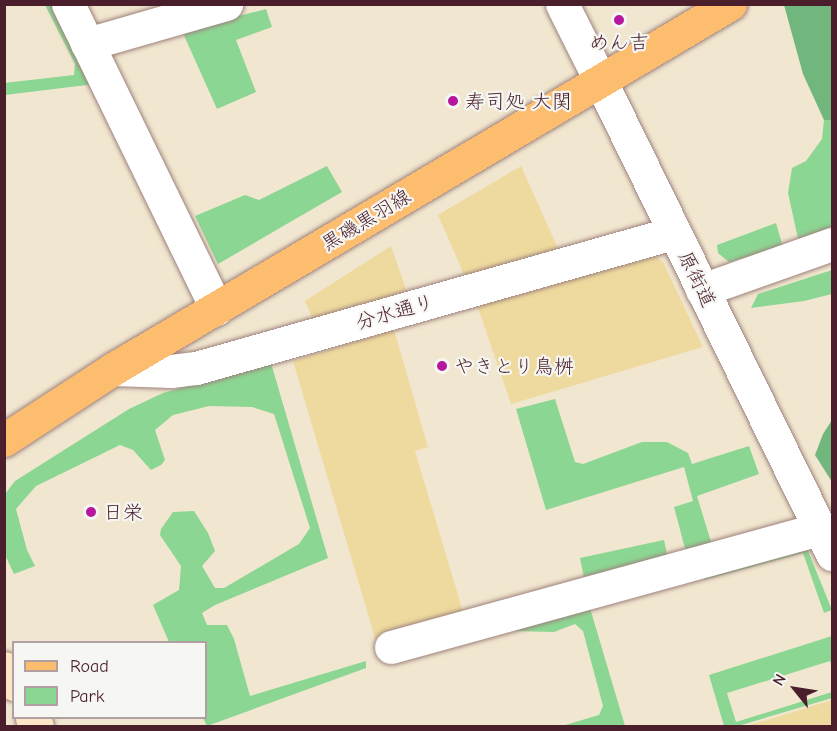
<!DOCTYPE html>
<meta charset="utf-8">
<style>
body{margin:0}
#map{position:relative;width:837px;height:731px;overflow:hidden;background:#f1e6cf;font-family:"Comic Neue","Klee One",sans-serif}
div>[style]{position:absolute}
.green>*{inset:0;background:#8cd693;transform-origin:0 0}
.forest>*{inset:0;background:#71b77d}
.sand>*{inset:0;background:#eeda9e}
.roads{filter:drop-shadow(0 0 2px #9e827d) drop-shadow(0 0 2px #9e827d)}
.minor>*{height:33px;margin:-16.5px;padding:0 16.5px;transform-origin:16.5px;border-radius:16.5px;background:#fff}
.tertiary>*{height:33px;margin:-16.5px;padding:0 16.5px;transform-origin:16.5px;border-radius:16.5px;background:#fff}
.secondary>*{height:33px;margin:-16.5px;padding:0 16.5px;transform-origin:16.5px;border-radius:16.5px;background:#fee5c5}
.primary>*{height:33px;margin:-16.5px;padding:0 16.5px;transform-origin:16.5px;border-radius:16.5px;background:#fcbd6f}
.dots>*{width:16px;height:16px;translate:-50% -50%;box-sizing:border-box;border:3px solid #f6f6f2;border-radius:50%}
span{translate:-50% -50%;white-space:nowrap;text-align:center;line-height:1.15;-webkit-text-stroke:4.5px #f6f6f2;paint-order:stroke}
.poi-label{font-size:20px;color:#4a1f2b}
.left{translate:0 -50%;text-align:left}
.street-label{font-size:20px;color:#4a1f2b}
.frame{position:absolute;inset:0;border:6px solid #4a1f2b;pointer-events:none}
.legend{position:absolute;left:12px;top:641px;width:195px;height:78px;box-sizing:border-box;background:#f6f6f2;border:2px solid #b1a0a2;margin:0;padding:8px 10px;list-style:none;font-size:18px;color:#4a1f2b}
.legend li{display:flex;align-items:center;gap:12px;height:30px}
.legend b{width:30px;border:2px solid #b1a0a2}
.north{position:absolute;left:765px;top:659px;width:60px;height:60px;-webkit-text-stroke:4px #f6f6f2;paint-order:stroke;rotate:300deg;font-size:16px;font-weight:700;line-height:24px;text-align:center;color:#4a1f2b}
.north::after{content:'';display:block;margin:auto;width:21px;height:27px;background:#4a1f2b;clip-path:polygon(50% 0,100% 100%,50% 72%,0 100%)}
</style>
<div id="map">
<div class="green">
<i style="clip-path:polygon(45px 5px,55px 5px,95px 84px,5px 95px,4px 83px,74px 75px,75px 64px)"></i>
<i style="clip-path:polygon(266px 9px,272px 27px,236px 40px,256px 92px,217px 109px,182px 31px)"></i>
<i style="clip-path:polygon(824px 120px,832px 120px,832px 232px,799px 243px,788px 193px,792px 168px,806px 161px,822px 139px)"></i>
<i style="clip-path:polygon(327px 166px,342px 192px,218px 264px,195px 216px,245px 195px,259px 200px)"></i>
<i style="clip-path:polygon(776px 223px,783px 247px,729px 262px,718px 253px,717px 245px)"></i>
<i style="clip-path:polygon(832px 270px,832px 294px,804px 301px,751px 308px,758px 294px)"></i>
<i style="clip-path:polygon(271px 363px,328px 558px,215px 605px,202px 613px,207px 625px,227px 625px,234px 639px,250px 696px,366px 661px,366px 668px,207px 726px,203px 718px,206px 718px,206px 642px,169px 642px,153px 605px,179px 590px,181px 566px,160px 535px,161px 529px,173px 512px,194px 511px,208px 533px,215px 551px,202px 566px,215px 588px,224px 588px,299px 544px,310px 528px,274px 414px,252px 407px,209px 406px,173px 415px,155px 430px,165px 460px,161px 465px,151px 470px,133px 450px,120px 445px,36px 486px,16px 509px,27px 550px,35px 566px,14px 574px,5px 555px,5px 494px,15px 481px,129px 409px,163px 393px)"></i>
<i style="clip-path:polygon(555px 399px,575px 462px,583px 464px,642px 442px,667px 442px,688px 453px,692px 464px,749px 446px,759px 474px,697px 496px,712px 545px,686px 552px,674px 507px,693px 501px,684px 467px,546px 510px,516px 409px)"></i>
<i style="left:664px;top:540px;width:19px;height:86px;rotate:78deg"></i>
<i style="clip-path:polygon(806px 546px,832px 610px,824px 613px,803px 553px,704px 580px,702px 575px)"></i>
<i style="clip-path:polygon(590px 608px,625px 726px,562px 726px,599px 715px,603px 706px,583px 631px,575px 624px,554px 632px,515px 631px,514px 627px)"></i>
<i style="clip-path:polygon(832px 636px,832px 667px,830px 661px,727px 693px,736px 722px,832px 692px,832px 698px,738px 726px,724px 726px,709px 675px)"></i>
</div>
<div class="forest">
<i style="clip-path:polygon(784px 5px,832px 5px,832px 120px,824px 120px,803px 74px)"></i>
<i style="clip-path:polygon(832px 420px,832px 482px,815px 455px,823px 434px)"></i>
</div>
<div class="sand">
<i style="clip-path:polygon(521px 166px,560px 253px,466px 279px,438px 215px)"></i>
<i style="clip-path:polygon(391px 246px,408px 295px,314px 322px,305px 301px)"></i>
<i style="clip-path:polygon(655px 256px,663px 262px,703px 347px,511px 404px,477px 305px)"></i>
<i style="clip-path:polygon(394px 330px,428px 447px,415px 451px,464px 615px,376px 641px,293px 361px)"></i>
<i style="clip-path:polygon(832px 700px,832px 726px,747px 726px)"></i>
</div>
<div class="roads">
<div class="minor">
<i style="left:68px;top:4px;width:339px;rotate:64deg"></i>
<i style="left:562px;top:4px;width:85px;rotate:63.4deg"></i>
<i style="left:87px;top:44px;width:145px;rotate:-16.1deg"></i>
<i style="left:702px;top:290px;width:138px;rotate:-19.5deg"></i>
<i style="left:113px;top:369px;width:58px;rotate:2deg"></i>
<i style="left:171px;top:371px;width:25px;rotate:-7deg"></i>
<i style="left:196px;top:368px;width:497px;rotate:-15.8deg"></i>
<i style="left:391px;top:647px;width:445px;rotate:-15.4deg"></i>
</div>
<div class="tertiary">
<i style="left:600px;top:80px;width:528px;rotate:63.92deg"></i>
</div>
<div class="secondary">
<i style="left:4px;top:668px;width:19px;rotate:58deg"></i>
<i style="left:32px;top:718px;width:9px;rotate:58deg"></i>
</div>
<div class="primary">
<i style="left:4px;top:440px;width:130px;rotate:-33.1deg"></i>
<i style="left:113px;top:369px;width:717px;rotate:-30.61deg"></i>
</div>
</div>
<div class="dots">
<i style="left:619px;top:20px;background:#b5179e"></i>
<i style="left:453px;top:101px;background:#b5179e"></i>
<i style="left:442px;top:366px;background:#b5179e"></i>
<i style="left:91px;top:512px;background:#b5179e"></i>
</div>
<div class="poi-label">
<span style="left:619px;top:42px">めん吉</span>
<span class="left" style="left:465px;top:101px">寿司処 大関</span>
<span class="left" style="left:454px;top:366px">やきとり鳥桝</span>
<span class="left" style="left:103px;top:512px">日栄</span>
</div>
<div class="street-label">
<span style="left:366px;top:220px;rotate:-31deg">黒磯黒羽線</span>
<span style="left:697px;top:279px;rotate:64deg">原街道</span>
<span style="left:395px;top:312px;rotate:-16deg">分水通り</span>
</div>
<div class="frame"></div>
<ul class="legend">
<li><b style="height:8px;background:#fcbd6f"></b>Road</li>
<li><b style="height:16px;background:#8cd693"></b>Park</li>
</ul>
<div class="north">N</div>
</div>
